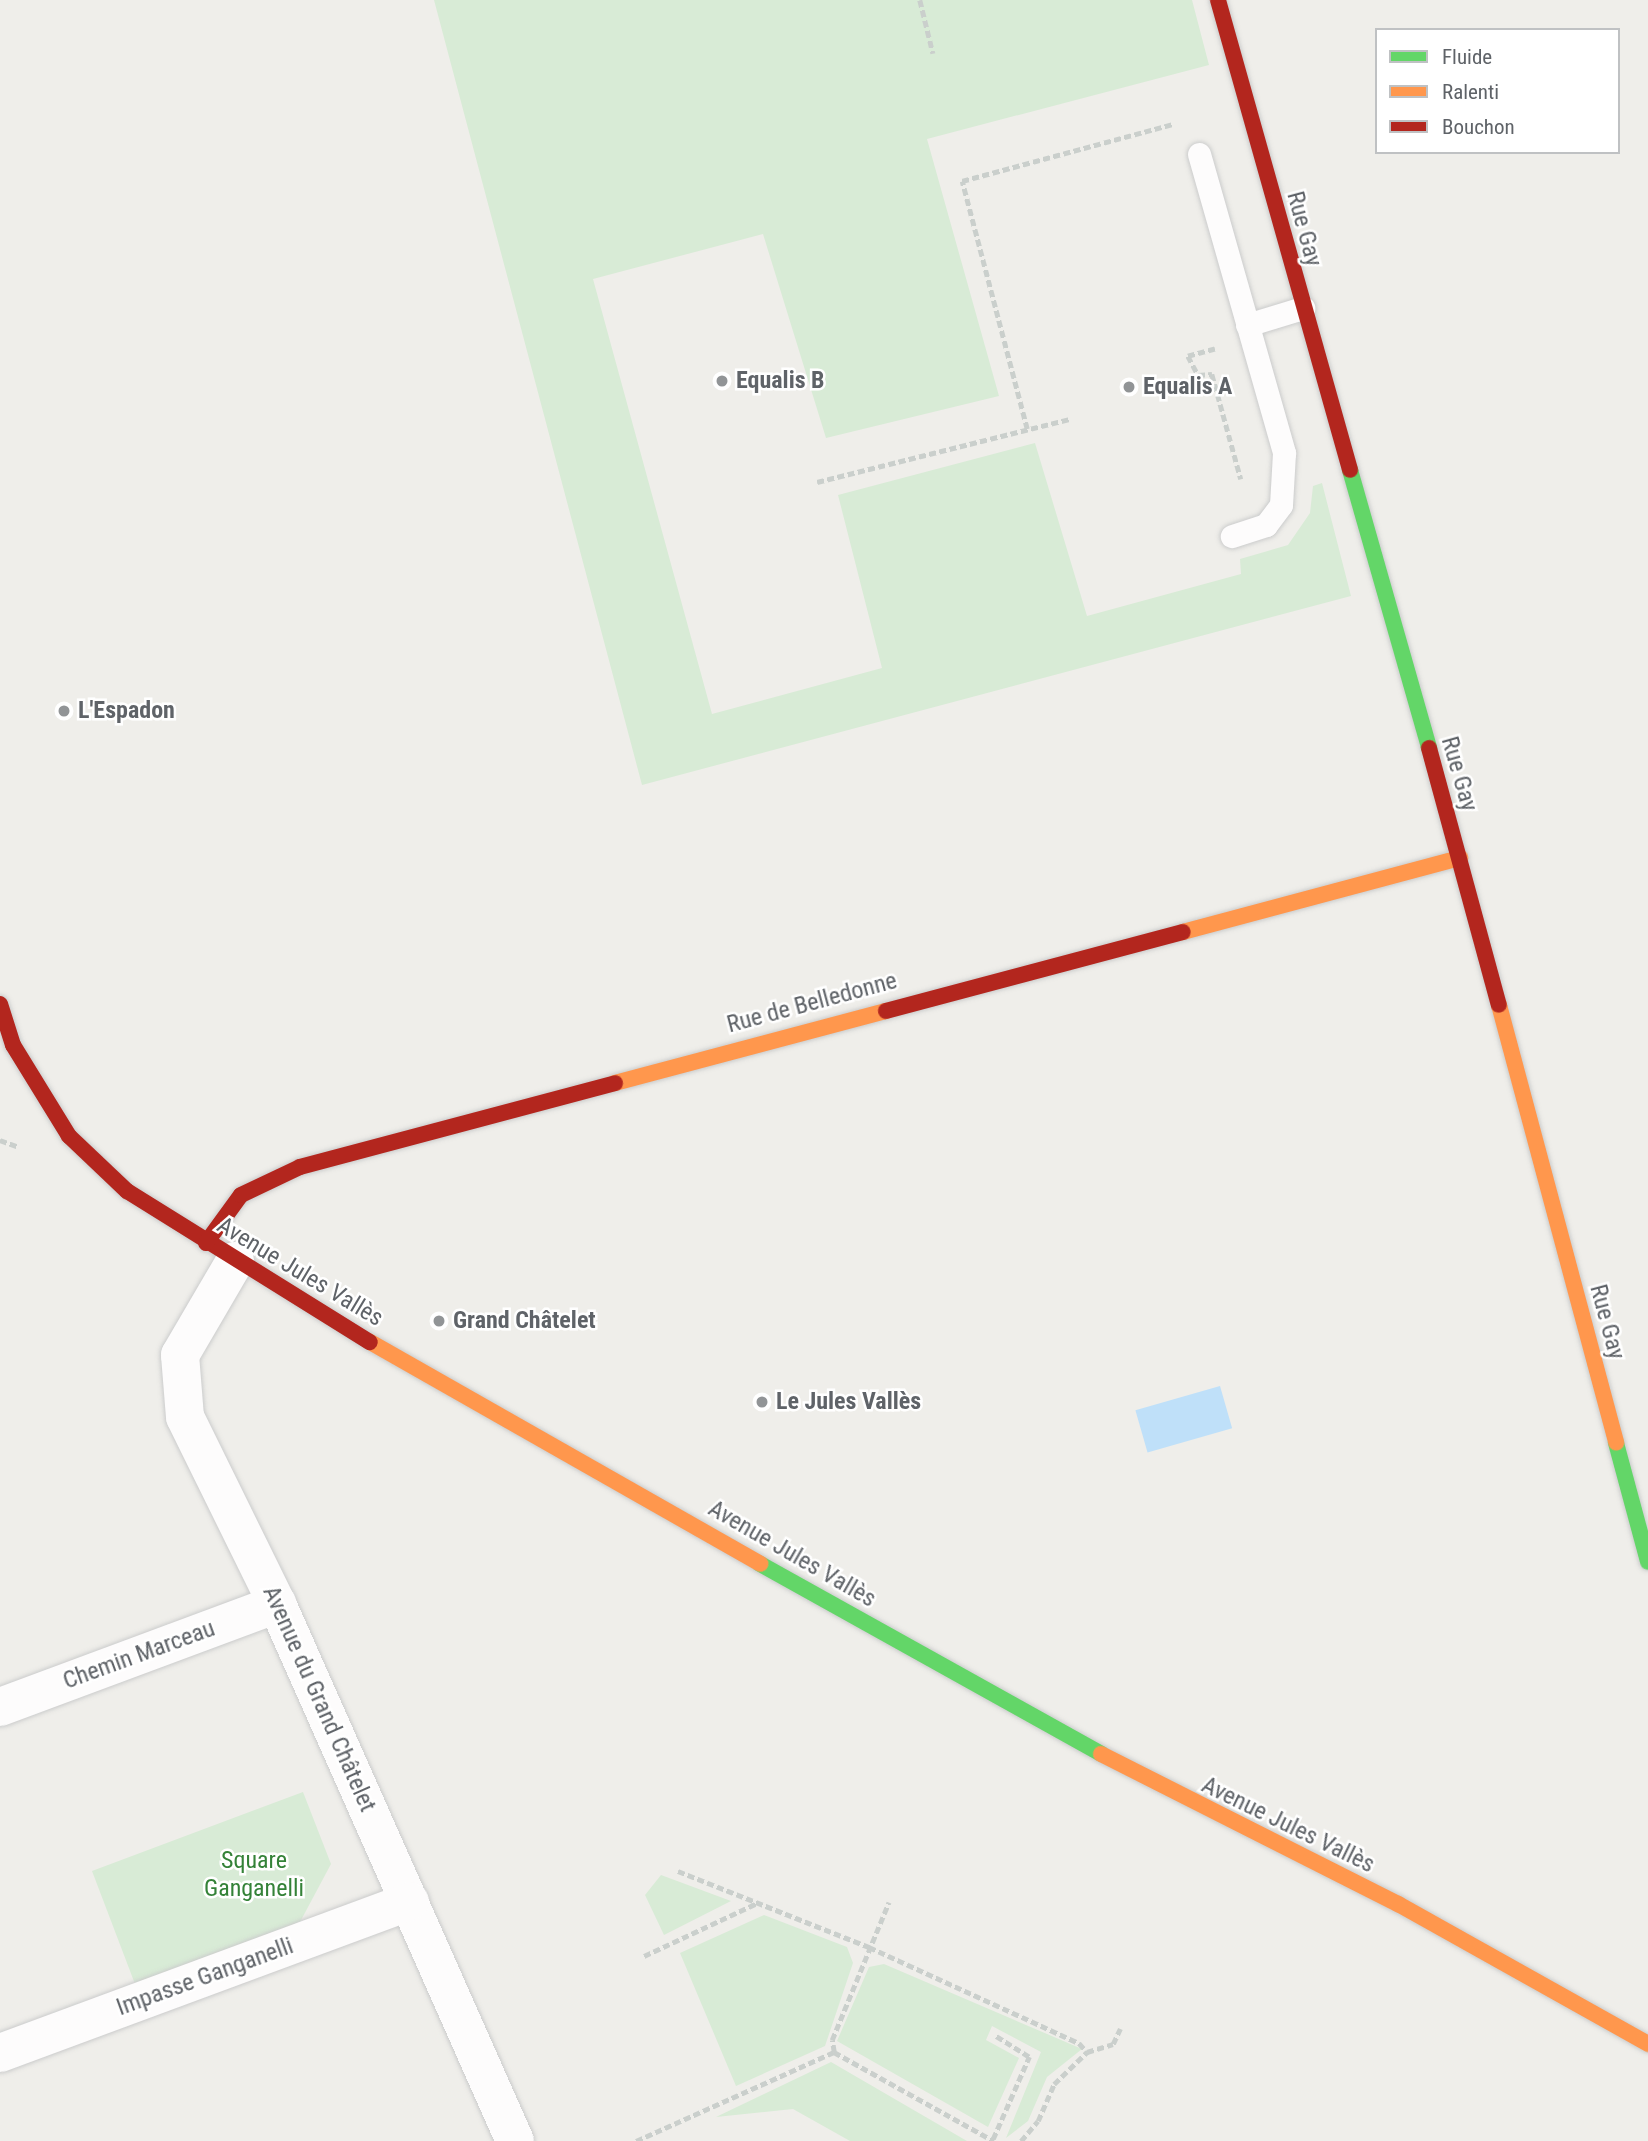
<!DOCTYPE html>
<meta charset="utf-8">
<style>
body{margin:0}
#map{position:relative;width:1648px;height:2141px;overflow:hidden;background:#efeeea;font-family:"Roboto Condensed",sans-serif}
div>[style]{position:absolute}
.green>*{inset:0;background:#d8ebd6}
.water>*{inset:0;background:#bfe0f9;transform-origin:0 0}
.path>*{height:4.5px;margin-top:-2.25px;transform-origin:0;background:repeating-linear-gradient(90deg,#cacfcc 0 7px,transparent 0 10.5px)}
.roads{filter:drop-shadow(0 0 2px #cbcccc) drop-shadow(0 0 2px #cbcccc)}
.lane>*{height:23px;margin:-11.5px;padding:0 11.5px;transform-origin:11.5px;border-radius:11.5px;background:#fdfcfc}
.street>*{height:38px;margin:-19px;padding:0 19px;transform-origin:19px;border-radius:19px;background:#fdfcfc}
.fast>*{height:16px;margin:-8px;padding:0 8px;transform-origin:8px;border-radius:8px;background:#63d668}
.slow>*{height:16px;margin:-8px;padding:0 8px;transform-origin:8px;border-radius:8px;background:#ff974d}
.jam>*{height:16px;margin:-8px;padding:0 8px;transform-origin:8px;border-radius:8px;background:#b3261e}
.dots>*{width:19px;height:19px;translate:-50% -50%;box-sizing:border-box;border:4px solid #fff;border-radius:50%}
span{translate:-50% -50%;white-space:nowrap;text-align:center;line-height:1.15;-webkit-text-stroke:5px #fff;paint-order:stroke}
.street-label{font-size:24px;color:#5f6368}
.poi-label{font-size:24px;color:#5f6368;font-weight:700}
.left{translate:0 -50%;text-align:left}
.park-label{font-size:24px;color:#348238}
.legend{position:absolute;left:1375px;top:28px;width:245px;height:126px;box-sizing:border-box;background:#fff;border:2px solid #bfc1c3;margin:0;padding:9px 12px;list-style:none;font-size:21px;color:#5f6368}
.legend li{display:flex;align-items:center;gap:14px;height:35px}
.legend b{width:35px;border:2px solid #bfc1c3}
</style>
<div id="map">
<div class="green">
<i style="clip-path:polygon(434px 0,1192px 0,1209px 65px,927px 139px,999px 396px,826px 438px,763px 234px,593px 279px,712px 714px,882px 668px,838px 495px,1035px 443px,1087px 616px,1241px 574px,1240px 559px,1288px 545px,1310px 513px,1313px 486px,1322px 483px,1351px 596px,642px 785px)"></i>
<i style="clip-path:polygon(303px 1792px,331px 1864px,300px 1922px,135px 1984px,92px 1871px)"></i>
<i style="clip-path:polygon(661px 1875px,731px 1901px,664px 1935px,645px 1895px)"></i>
<i style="clip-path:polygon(764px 1915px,847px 1947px,853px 1963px,825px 2046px,736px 2086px,680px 1953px)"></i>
<i style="clip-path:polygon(884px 1964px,1082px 2049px,1047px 2077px,1028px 2121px,1006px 2138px,1041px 2052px,992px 2026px,986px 2040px,1019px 2058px,988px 2127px,837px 2041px,869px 1967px)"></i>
<i style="clip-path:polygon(831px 2062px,967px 2141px,850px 2141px,793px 2109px,716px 2117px)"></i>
</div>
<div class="water">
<i style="left:1220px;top:1386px;width:44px;height:88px;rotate:74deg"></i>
</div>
<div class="path">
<i style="left:920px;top:0;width:55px;rotate:76.2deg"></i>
<i style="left:1215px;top:349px;width:28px;rotate:165deg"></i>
<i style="left:1188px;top:356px;width:21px;rotate:62deg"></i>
<i style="left:1198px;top:375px;width:14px;rotate:-4deg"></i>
<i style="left:1212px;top:374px;width:109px;rotate:74.6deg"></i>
<i style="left:1027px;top:429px;width:256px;rotate:-104.7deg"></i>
<i style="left:962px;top:181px;width:219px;rotate:-15.1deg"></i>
<i style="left:817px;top:482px;width:261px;rotate:-14deg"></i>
<i style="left:0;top:1140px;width:20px;rotate:20deg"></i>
<i style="left:678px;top:1871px;width:206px;rotate:21.7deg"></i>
<i style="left:869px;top:1947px;width:231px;rotate:24.6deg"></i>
<i style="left:1079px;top:2043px;width:12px;rotate:48deg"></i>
<i style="left:644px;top:1956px;width:125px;rotate:-25.1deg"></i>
<i style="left:834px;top:2052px;width:183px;rotate:29.1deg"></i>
<i style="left:834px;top:2052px;width:12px;rotate:-99deg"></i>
<i style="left:832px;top:2040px;width:149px;rotate:-67.6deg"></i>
<i style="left:993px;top:2139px;width:90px;rotate:-66.3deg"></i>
<i style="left:1029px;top:2057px;width:39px;rotate:-148deg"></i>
<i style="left:636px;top:2141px;width:217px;rotate:-24.2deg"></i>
<i style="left:1021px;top:2141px;width:26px;rotate:-50deg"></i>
<i style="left:1038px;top:2121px;width:40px;rotate:-66.6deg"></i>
<i style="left:1054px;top:2084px;width:46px;rotate:-44.1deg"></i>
<i style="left:1087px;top:2052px;width:27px;rotate:-17deg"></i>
<i style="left:1113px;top:2044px;width:17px;rotate:-65deg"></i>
</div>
<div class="roads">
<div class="lane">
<i style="left:1199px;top:154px;width:311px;rotate:74.1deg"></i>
<i style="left:1284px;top:453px;width:52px;rotate:93.3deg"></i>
<i style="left:1281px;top:505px;width:25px;rotate:127deg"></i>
<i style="left:1266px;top:525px;width:36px;rotate:162deg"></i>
<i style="left:1247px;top:325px;width:59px;rotate:-16.9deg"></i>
</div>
<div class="street">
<i style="left:235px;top:1261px;width:109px;rotate:120.3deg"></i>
<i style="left:180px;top:1355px;width:62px;rotate:85.4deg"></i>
<i style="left:185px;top:1417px;width:208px;rotate:63.8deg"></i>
<i style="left:277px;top:1604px;width:587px;rotate:66.1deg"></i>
<i style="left:0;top:1707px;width:296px;rotate:-20.4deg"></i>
<i style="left:0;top:2053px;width:437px;rotate:-20.3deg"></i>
</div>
<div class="fast">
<i style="left:1350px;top:470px;width:289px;rotate:74.1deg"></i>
<i style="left:1616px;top:1443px;width:123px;rotate:74.9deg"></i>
<i style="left:760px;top:1564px;width:390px;rotate:29.1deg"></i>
</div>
<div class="slow">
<i style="left:1183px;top:932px;width:287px;rotate:-15deg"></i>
<i style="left:1499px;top:1005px;width:453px;rotate:75deg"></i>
<i style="left:615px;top:1083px;width:280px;rotate:-14.9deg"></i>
<i style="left:370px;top:1342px;width:449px;rotate:29.6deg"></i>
<i style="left:1101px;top:1754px;width:333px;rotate:26.8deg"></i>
<i style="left:1398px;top:1904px;width:287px;rotate:29.2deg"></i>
</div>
<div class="jam">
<i style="left:1218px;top:0;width:488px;rotate:74.3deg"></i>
<i style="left:1429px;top:748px;width:266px;rotate:74.8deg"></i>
<i style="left:0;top:1004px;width:43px;rotate:72.4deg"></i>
<i style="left:13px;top:1045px;width:107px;rotate:58.4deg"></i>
<i style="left:69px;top:1136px;width:80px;rotate:43.5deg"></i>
<i style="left:127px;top:1191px;width:286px;rotate:31.9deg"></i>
<i style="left:886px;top:1011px;width:307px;rotate:-14.9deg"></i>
<i style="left:206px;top:1243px;width:59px;rotate:-53.9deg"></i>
<i style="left:241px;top:1195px;width:65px;rotate:-25.4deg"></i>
<i style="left:300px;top:1167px;width:326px;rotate:-14.9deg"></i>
</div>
</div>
<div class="dots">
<i style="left:722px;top:381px;background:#919496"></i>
<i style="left:1129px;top:387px;background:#919496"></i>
<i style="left:64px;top:711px;background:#919496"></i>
<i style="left:439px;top:1321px;background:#919496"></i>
<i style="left:762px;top:1402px;background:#919496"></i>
</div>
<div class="street-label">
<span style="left:1304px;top:229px;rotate:75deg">Rue Gay</span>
<span style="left:1459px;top:774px;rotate:74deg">Rue Gay</span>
<span style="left:812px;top:1003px;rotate:-15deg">Rue de Belledonne</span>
<span style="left:300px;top:1272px;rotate:31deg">Avenue Jules Vallès</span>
<span style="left:1607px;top:1322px;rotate:75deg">Rue Gay</span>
<span style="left:792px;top:1554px;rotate:30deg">Avenue Jules Vallès</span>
<span style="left:139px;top:1655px;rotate:-20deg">Chemin Marceau</span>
<span style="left:319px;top:1699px;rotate:66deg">Avenue du Grand Châtelet</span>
<span style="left:1288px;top:1825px;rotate:26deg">Avenue Jules Vallès</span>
<span style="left:205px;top:1977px;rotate:-20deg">Impasse Ganganelli</span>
</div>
<div class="poi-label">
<span class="left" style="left:736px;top:381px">Equalis B</span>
<span class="left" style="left:1143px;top:387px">Equalis A</span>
<span class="left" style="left:78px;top:711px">L'Espadon</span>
<span class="left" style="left:453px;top:1321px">Grand Châtelet</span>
<span class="left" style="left:776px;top:1402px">Le Jules Vallès</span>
</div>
<div class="park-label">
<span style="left:254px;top:1875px">Square<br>Ganganelli</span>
</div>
<ul class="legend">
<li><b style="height:9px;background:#63d668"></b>Fluide</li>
<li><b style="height:9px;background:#ff974d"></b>Ralenti</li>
<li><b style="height:9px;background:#b3261e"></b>Bouchon</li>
</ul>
</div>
